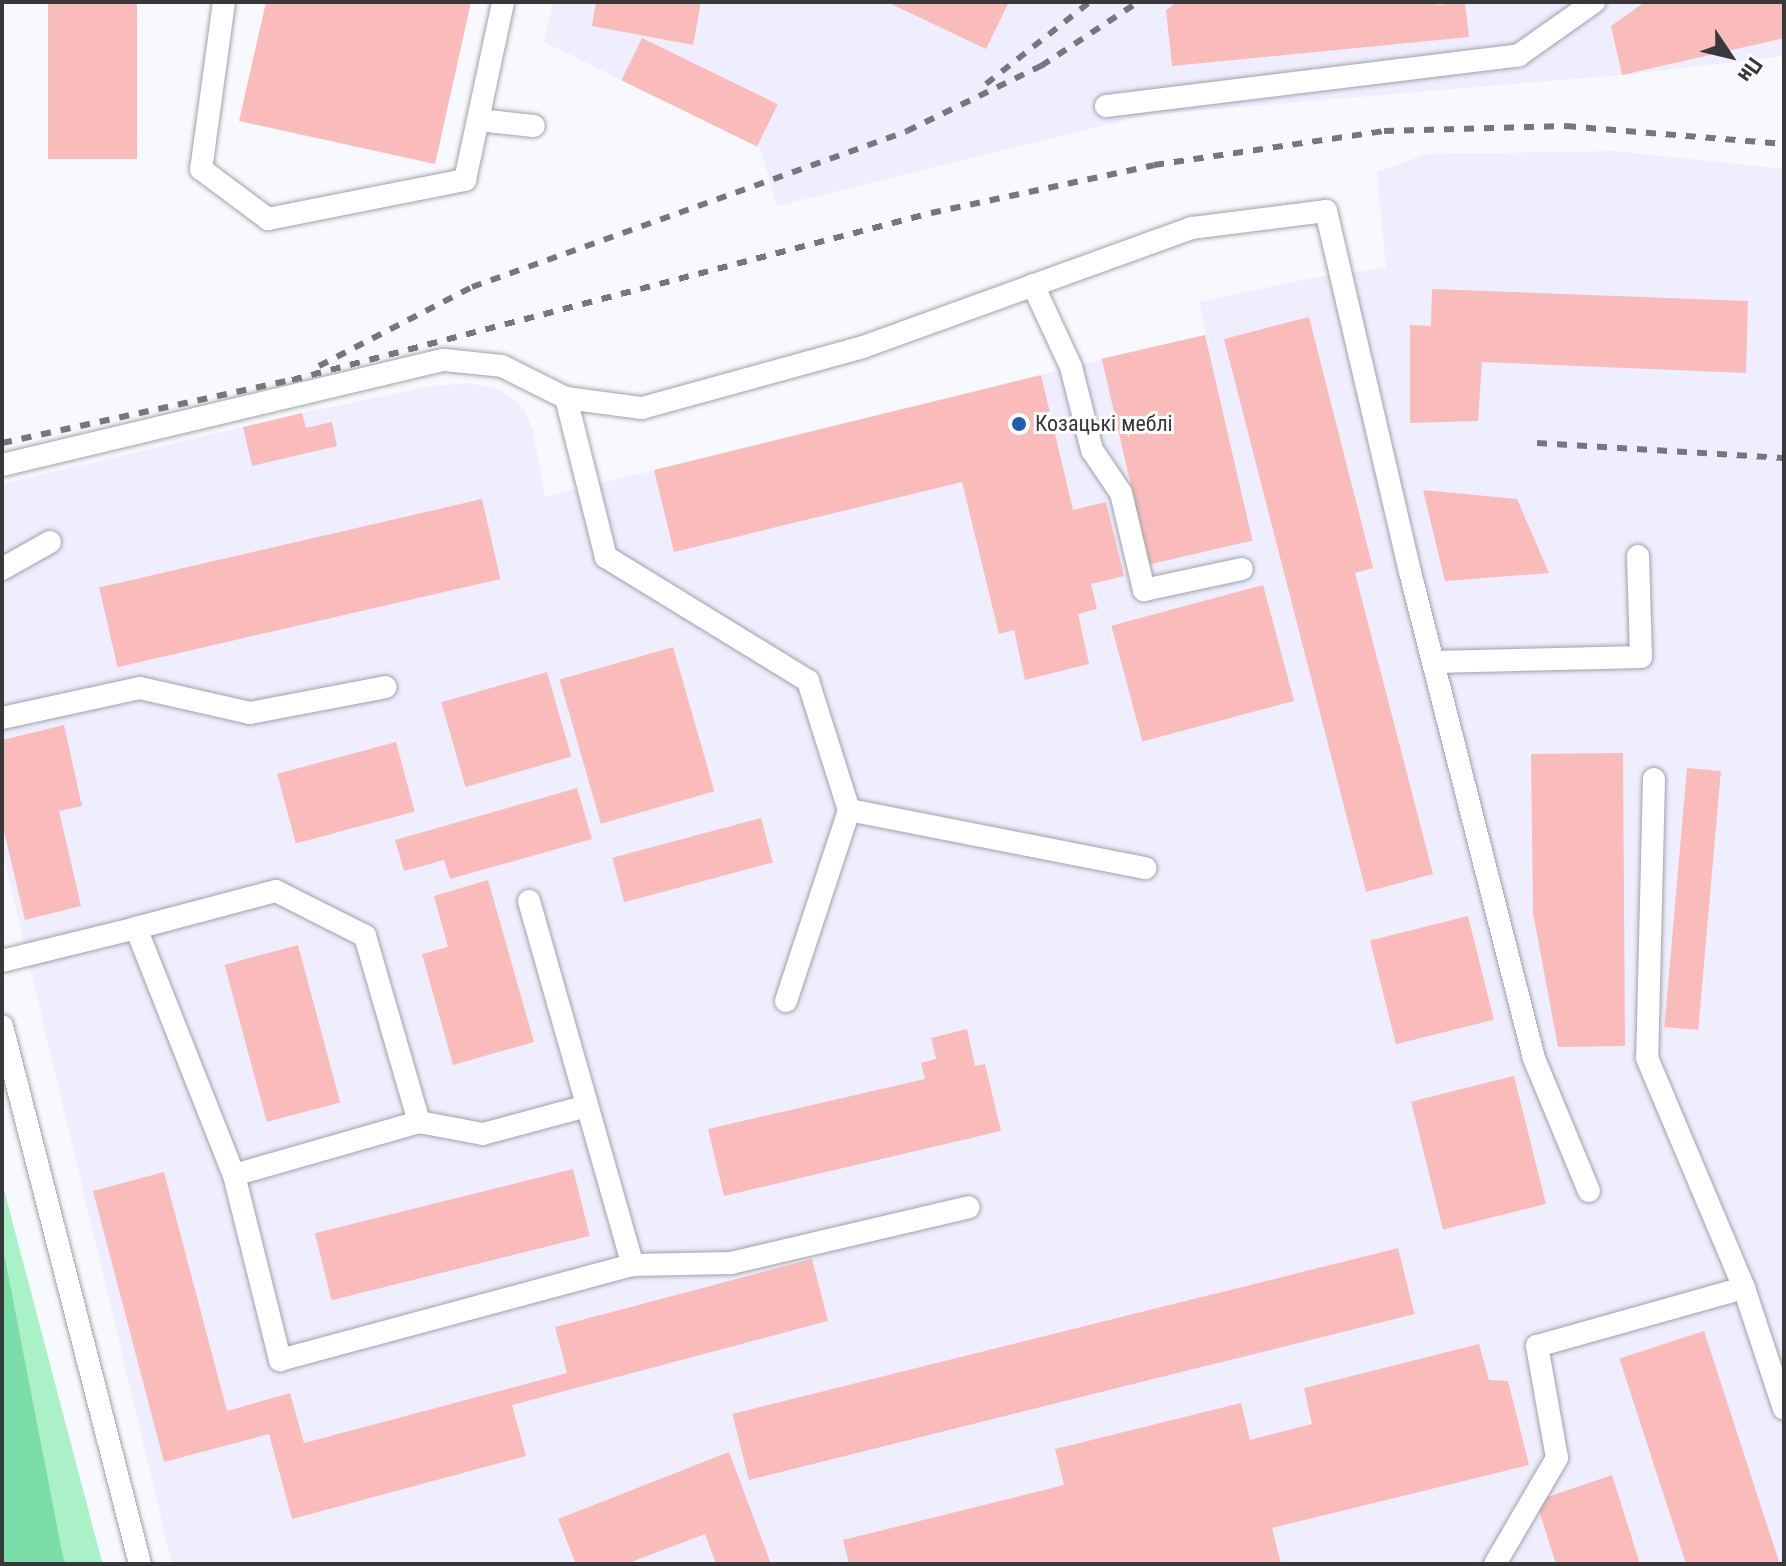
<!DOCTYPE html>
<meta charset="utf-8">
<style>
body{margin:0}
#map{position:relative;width:1786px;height:1566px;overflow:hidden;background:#f8f9fe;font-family:"Roboto Condensed",sans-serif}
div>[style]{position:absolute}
.built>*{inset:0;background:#eef}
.green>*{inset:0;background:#aaf1c8}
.forest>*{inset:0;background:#7bdda7}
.building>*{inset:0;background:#fabcba;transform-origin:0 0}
.roads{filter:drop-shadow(0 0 2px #a1a2aa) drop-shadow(0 0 2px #a1a2aa)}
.service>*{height:22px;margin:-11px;padding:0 11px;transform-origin:11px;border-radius:11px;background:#fff}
.rail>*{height:6px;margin-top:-3px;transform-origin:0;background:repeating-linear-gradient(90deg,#77777b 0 10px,transparent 0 20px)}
.dots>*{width:22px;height:22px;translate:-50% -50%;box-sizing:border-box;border:4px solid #fff;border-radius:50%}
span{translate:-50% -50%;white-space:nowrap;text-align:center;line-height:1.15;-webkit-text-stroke:6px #fff;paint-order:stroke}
.poi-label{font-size:22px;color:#38383b}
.left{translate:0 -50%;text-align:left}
.frame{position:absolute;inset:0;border:4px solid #38383b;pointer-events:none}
.north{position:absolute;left:1690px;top:16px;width:80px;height:80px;-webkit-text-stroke:6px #fff;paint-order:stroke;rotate:125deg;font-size:22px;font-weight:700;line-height:32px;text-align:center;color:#38383b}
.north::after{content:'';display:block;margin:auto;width:28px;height:36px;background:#38383b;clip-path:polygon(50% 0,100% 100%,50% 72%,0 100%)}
</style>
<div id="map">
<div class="built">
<i style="clip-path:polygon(553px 2px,1784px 2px,1784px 56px,1622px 75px,1146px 115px,777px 206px,760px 148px,544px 42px)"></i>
<i style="clip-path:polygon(1615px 151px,1784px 169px,1784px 1564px,172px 1564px,2px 850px,2px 484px,302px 413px,433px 386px,470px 383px,500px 390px,524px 409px,533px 431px,545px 497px,1207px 334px,1199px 302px,1312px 278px,1386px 268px,1377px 172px,1427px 154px)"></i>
</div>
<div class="green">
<i style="clip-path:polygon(2px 1182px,101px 1558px,103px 1564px,2px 1564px)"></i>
</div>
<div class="forest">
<i style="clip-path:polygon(2px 1243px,63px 1557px,66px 1564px,2px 1564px)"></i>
</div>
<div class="building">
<i style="left:48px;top:2px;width:89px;height:157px"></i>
<i style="clip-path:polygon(266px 2px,471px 2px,435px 164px,239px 121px)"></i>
<i style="clip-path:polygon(596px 2px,701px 2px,693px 45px,592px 26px)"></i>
<i style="clip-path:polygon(887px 2px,1009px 2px,986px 49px)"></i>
<i style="clip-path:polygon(1177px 2px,1436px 2px,1437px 5px,1465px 2px,1469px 37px,1172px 66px,1166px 10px)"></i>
<i style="clip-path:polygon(1645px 2px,1784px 2px,1784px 38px,1622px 75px,1611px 26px)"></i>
<i style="left:642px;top:38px;width:151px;height:47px;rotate:26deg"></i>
<i style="clip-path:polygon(1432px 289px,1748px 301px,1746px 373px,1482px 362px,1478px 421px,1410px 423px,1410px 325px,1431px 326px)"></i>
<i style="clip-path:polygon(1309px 317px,1373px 568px,1355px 573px,1433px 874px,1366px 892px,1224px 339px)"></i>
<i style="left:1205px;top:335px;width:211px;height:106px;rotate:77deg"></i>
<i style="clip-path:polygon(1041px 375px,1073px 510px,1106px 502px,1124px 576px,1091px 584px,1097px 609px,1078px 614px,1089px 664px,1025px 680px,1014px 630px,999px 634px,962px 482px,674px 552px,654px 470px)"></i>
<i style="clip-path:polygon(302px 413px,306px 428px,332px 422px,337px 446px,252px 466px,243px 427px)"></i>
<i style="clip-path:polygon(1423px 490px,1517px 499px,1549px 573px,1445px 581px)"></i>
<i style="left:482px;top:499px;width:82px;height:393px;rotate:77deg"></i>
<i style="left:1263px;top:585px;width:120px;height:157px;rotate:75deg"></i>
<i style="left:673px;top:647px;width:150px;height:118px;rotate:74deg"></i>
<i style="left:547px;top:672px;width:88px;height:110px;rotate:74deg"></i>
<i style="clip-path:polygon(64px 725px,82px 806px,59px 811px,81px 906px,25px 920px,2px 823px,2px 740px)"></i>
<i style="left:396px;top:742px;width:72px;height:123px;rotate:75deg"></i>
<i style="clip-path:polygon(1623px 753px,1625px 1046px,1558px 1047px,1533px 913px,1531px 754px)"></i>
<i style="left:1687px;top:768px;width:34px;height:260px;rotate:5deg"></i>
<i style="clip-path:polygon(577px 788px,592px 839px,450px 879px,444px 860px,404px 871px,395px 840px)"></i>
<i style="left:761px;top:818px;width:46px;height:154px;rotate:75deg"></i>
<i style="clip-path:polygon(488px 880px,534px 1042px,453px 1065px,422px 954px,448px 947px,434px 896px)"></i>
<i style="left:1468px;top:916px;width:107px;height:101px;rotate:76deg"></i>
<i style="left:298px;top:945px;width:163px;height:76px;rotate:75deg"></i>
<i style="clip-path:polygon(967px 1029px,975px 1066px,985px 1064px,1001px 1131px,724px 1196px,708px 1129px,925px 1079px,921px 1063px,936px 1059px,931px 1038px)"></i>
<i style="left:1514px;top:1076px;width:132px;height:106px;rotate:76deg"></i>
<i style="left:573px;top:1169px;width:69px;height:266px;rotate:76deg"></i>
<i style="clip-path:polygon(164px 1172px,227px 1411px,290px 1393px,304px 1443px,567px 1373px,555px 1327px,812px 1259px,828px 1321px,512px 1405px,526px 1456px,292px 1519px,269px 1434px,164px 1462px,93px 1191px)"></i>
<i style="left:1398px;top:1248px;width:68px;height:686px;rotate:76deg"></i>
<i style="left:1704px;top:1331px;width:245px;height:89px;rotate:72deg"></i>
<i style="clip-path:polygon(1479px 1344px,1489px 1380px,1508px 1381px,1529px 1465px,1272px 1528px,1281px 1564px,849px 1564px,843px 1540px,1064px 1485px,1055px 1449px,1241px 1403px,1250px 1440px,1312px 1424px,1304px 1388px)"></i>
<i style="clip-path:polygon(729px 1452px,771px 1564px,716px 1564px,705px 1534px,626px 1564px,576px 1564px,558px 1519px)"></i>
<i style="clip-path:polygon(1612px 1475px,1640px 1564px,1556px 1564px,1536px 1501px)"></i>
</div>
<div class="roads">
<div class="service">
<i style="left:224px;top:2px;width:169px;rotate:97.8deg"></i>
<i style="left:201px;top:169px;width:84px;rotate:36.7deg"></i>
<i style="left:268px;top:219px;width:201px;rotate:-11.2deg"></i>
<i style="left:465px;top:180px;width:182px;rotate:-77.9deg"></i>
<i style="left:1106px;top:106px;width:416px;rotate:-7deg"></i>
<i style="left:1519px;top:55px;width:92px;rotate:-35.2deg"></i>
<i style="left:478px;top:120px;width:56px;rotate:6.1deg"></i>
<i style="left:1033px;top:285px;width:90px;rotate:65.1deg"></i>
<i style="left:1071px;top:367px;width:86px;rotate:75.8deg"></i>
<i style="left:1092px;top:450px;width:52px;rotate:56deg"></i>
<i style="left:1121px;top:493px;width:100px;rotate:76.7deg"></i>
<i style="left:1144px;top:590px;width:100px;rotate:-12.1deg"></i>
<i style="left:566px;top:398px;width:77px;rotate:7.5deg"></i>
<i style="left:642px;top:408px;width:229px;rotate:-15.4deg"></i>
<i style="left:863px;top:347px;width:350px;rotate:-19.9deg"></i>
<i style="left:1192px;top:228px;width:135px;rotate:-7.2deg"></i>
<i style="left:1326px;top:211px;width:371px;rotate:76.9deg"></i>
<i style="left:1410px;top:572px;width:499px;rotate:75.7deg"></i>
<i style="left:1533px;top:1056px;width:146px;rotate:67.5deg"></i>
<i style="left:2px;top:465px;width:454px;rotate:-13.4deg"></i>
<i style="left:444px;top:360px;width:58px;rotate:5.9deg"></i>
<i style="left:502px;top:366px;width:72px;rotate:26.6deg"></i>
<i style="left:566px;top:398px;width:164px;rotate:75.9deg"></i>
<i style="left:606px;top:557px;width:237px;rotate:31.5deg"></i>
<i style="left:808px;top:681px;width:135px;rotate:72.4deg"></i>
<i style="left:849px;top:810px;width:302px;rotate:11.1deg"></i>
<i style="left:2px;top:569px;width:55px;rotate:-29.4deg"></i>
<i style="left:1434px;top:662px;width:207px;rotate:-1.4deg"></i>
<i style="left:1641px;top:657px;width:101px;rotate:-91.7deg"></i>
<i style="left:2px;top:718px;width:141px;rotate:-12.3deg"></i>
<i style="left:140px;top:688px;width:113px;rotate:12.8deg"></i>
<i style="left:250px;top:713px;width:138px;rotate:-10.8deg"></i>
<i style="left:1654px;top:779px;width:279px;rotate:91.4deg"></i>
<i style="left:1647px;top:1058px;width:250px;rotate:67.1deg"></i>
<i style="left:1744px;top:1288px;width:127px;rotate:71.7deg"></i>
<i style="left:529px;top:901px;width:379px;rotate:74.1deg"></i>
<i style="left:136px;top:928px;width:145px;rotate:-14.8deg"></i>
<i style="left:276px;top:891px;width:100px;rotate:26.8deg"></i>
<i style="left:365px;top:936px;width:194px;rotate:73.8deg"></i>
<i style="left:2px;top:961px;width:138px;rotate:-13.8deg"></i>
<i style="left:136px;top:928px;width:266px;rotate:68.4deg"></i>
<i style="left:234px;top:1175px;width:191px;rotate:76deg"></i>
<i style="left:280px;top:1360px;width:366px;rotate:-15.1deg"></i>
<i style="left:633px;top:1265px;width:98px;rotate:-1.2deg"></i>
<i style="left:731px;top:1263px;width:244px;rotate:-13.2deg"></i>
<i style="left:786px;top:1001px;width:201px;rotate:-71.7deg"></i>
<i style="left:2px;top:1026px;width:555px;rotate:75.61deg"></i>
<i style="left:234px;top:1175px;width:192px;rotate:-16deg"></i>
<i style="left:419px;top:1122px;width:65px;rotate:10.6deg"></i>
<i style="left:483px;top:1134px;width:108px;rotate:-15.1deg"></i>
<i style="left:1495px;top:1564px;width:123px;rotate:-59.7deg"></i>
<i style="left:1557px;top:1458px;width:114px;rotate:-100.1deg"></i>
<i style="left:1537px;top:1346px;width:215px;rotate:-15.7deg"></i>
</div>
</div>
<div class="rail">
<i style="left:986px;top:84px;width:132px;rotate:-38.3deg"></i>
<i style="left:319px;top:366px;width:172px;rotate:-27.3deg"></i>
<i style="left:472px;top:287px;width:462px;rotate:-19.7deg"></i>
<i style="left:907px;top:131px;width:149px;rotate:-25.9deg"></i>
<i style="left:1041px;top:66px;width:116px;rotate:-33.4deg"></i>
<i style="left:2px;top:443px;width:297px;rotate:-12.3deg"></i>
<i style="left:292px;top:380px;width:660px;rotate:-14.65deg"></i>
<i style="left:931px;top:213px;width:228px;rotate:-12.1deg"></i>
<i style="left:1154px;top:165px;width:232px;rotate:-8.4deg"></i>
<i style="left:1384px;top:131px;width:182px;rotate:-1.6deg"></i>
<i style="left:1566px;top:126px;width:219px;rotate:4.7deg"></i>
<i style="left:1537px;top:443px;width:247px;rotate:3.5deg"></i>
</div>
<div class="dots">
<i style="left:1019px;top:424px;background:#1d60b0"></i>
</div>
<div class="poi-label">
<span class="left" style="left:1035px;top:424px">Козацькі меблі</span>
</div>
<div class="frame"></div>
<div class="north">Пн</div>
</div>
